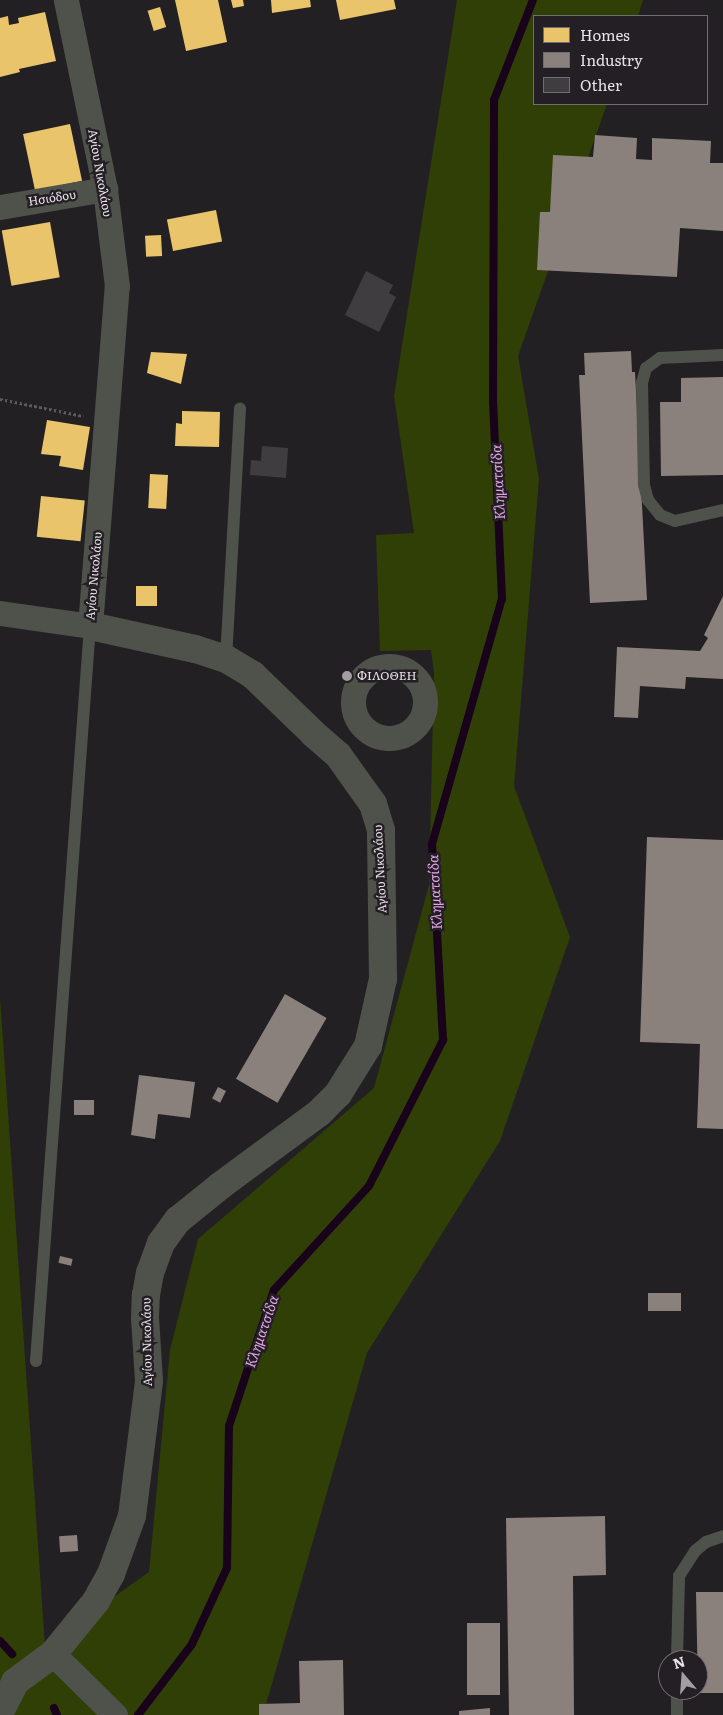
<!DOCTYPE html>
<meta charset="utf-8">
<style>
body{margin:0}
#map{position:relative;width:723px;height:1715px;overflow:hidden;background:#232023;font-family:Literata,serif}
div>[style]{position:absolute}
.green>*{inset:0;background:#2f3f06}
.homes>*{inset:0;background:#e9c46a;transform-origin:0 0}
.industry>*{inset:0;background:#8a817c;transform-origin:0 0}
.stream>*{height:8px;margin:-4px;padding:0 4px;transform-origin:4px;border-radius:4px;background:#18031b}
.building>*{inset:0;background:#3f3d3f}
.path>*{height:3px;margin-top:-1.5px;transform-origin:0;background:repeating-linear-gradient(90deg,#5a5c58 0 2.5px,transparent 0 5px)}
.service>*{height:12px;margin:-6px;padding:0 6px;transform-origin:6px;border-radius:6px;background:#4f524a}
.minor>*{height:25px;margin:-12.5px;padding:0 12.5px;transform-origin:12.5px;border-radius:12.5px;background:#4f524a}
.minor>.ring{margin:-12.5px;padding:0;box-sizing:content-box;background:none;border:25px solid #4f524a;border-radius:50%}
.tertiary>*{height:28px;margin:-14px;padding:0 14px;transform-origin:14px;border-radius:14px;background:#4f524a}
.dots>*{width:14px;height:14px;translate:-50% -50%;box-sizing:border-box;border:2px solid #241f24;border-radius:50%}
span{translate:-50% -50%;white-space:nowrap;text-align:center;line-height:1.15;-webkit-text-stroke:5px #241f24;paint-order:stroke}
.street-label{font-size:12px;color:#e6e2e6}
.poi-label{font-size:12px;color:#e6e2e6}
.left{translate:0 -50%;text-align:left}
.water-label{font-size:14px;color:#e7a4eb;font-style:italic}
.legend{position:absolute;left:533px;top:15px;width:175px;height:90px;box-sizing:border-box;background:#241f24;border:1px solid #726d72;margin:0;padding:6px 9px;list-style:none;font-size:15px;color:#e6e2e6}
.legend li{display:flex;align-items:center;gap:10px;height:25px}
.legend b{width:25px;border:1px solid #726d72}
.north{position:absolute;left:658px;top:1650px;width:50px;height:50px;box-sizing:border-box;background:#241f24;border:1px solid #726d72;border-radius:50%;rotate:342deg;font-size:14px;font-weight:700;line-height:20px;text-align:center;color:#e6e2e6}
.north::after{content:'';display:block;margin:auto;width:18px;height:22px;background:#a29ea2;clip-path:polygon(50% 0,100% 100%,50% 72%,0 100%)}
</style>
<div id="map">
<div class="green">
<i style="clip-path:polygon(457px 0,643px 0,638px 16px,534px 16px,534px 104px,607px 104px,518px 356px,539px 479px,514px 786px,570px 937px,500px 1141px,367px 1353px,263px 1715px,5px 1715px,0 1710px,0 997px,45px 1646px,149px 1572px,170px 1350px,198px 1239px,374px 1088px,429px 885px,434px 673px,431px 650px,380px 651px,376px 535px,414px 533px,394px 396px)"></i>
</div>
<div class="homes">
<i style="clip-path:polygon(175px 0,218px 0,227px 42px,186px 51px)"></i>
<i style="clip-path:polygon(231px 0,243px 0,244px 6px,233px 8px)"></i>
<i style="clip-path:polygon(271px 0,310px 0,311px 7px,272px 13px)"></i>
<i style="clip-path:polygon(336px 0,394px 0,396px 9px,340px 20px)"></i>
<i style="left:160px;top:7px;width:21px;height:13px;rotate:73deg"></i>
<i style="clip-path:polygon(45px 12px,56px 61px,19px 69px,20px 72px,0 77px,0 18px,8px 16px,9px 25px,19px 23px,18px 18px)"></i>
<i style="left:70px;top:124px;width:58px;height:48px;rotate:78deg"></i>
<i style="left:216px;top:210px;width:32px;height:50px;rotate:79deg"></i>
<i style="left:50px;top:222px;width:56px;height:49px;rotate:80deg"></i>
<i style="left:161px;top:235px;width:21px;height:16px;rotate:87deg"></i>
<i style="clip-path:polygon(151px 352px,187px 354px,181px 384px,147px 373px)"></i>
<i style="clip-path:polygon(182px 411px,220px 412px,219px 447px,175px 446px,176px 423px,182px 424px)"></i>
<i style="clip-path:polygon(47px 420px,90px 427px,83px 470px,59px 466px,61px 456px,41px 454px)"></i>
<i style="left:150px;top:474px;width:18px;height:34px;rotate:3deg"></i>
<i style="left:41px;top:496px;width:44px;height:41px;rotate:6deg"></i>
<i style="left:136px;top:586px;width:21px;height:20px"></i>
</div>
<div class="industry">
<i style="clip-path:polygon(595px 135px,637px 138px,636px 159px,652px 160px,652px 138px,711px 141px,710px 163px,723px 163px,723px 231px,680px 228px,677px 277px,537px 270px,540px 212px,550px 212px,553px 155px,593px 157px)"></i>
<i style="clip-path:polygon(631px 351px,632px 372px,635px 372px,647px 600px,590px 603px,579px 375px,585px 375px,584px 353px)"></i>
<i style="clip-path:polygon(723px 377px,723px 475px,661px 476px,660px 402px,681px 402px,681px 378px)"></i>
<i style="clip-path:polygon(723px 596px,723px 679px,686px 677px,685px 689px,640px 686px,638px 718px,614px 717px,617px 647px,700px 651px,708px 638px,704px 635px)"></i>
<i style="clip-path:polygon(647px 837px,723px 840px,723px 1129px,697px 1128px,700px 1044px,640px 1042px)"></i>
<i style="left:285px;top:994px;width:48px;height:98px;rotate:30deg"></i>
<i style="clip-path:polygon(139px 1075px,195px 1082px,190px 1118px,158px 1114px,155px 1139px,131px 1135px)"></i>
<i style="left:218px;top:1087px;width:9px;height:13px;rotate:27deg"></i>
<i style="left:94px;top:1100px;width:15px;height:20px;rotate:90deg"></i>
<i style="left:60px;top:1256px;width:13px;height:7px;rotate:13deg"></i>
<i style="left:648px;top:1293px;width:33px;height:18px"></i>
<i style="clip-path:polygon(605px 1516px,606px 1575px,573px 1576px,574px 1715px,509px 1715px,506px 1518px)"></i>
<i style="left:77px;top:1535px;width:16px;height:18px;rotate:86deg"></i>
<i style="clip-path:polygon(696px 1592px,723px 1592px,723px 1693px,696px 1693px,696px 1690px,698px 1690px)"></i>
<i style="left:467px;top:1623px;width:33px;height:72px"></i>
<i style="clip-path:polygon(343px 1660px,344px 1715px,259px 1715px,259px 1704px,300px 1703px,299px 1661px)"></i>
<i style="clip-path:polygon(490px 1708px,490px 1715px,459px 1715px,459px 1711px)"></i>
</div>
<div class="stream">
<i style="left:0;top:1641px;width:18px;rotate:47deg"></i>
<i style="left:54px;top:1708px;width:8px;rotate:67deg"></i>
<i style="left:138px;top:1715px;width:89px;rotate:-52.7deg"></i>
<i style="left:192px;top:1644px;width:84px;rotate:-65.3deg"></i>
<i style="left:227px;top:1568px;width:142px;rotate:-89.2deg"></i>
<i style="left:229px;top:1426px;width:143px;rotate:-71.7deg"></i>
<i style="left:274px;top:1290px;width:141px;rotate:-47.6deg"></i>
<i style="left:369px;top:1186px;width:164px;rotate:-63.1deg"></i>
<i style="left:443px;top:1040px;width:196px;rotate:-93.2deg"></i>
<i style="left:432px;top:844px;width:255px;rotate:-74.1deg"></i>
<i style="left:502px;top:599px;width:196px;rotate:-92.6deg"></i>
<i style="left:493px;top:403px;width:303px;rotate:-89.8deg"></i>
<i style="left:494px;top:100px;width:107px;rotate:-68.7deg"></i>
</div>
<div class="building">
<i style="clip-path:polygon(366px 271px,393px 285px,389px 293px,396px 297px,379px 332px,345px 315px)"></i>
<i style="clip-path:polygon(262px 446px,288px 448px,286px 478px,250px 475px,251px 460px,261px 461px)"></i>
</div>
<div class="path">
<i style="left:0;top:399px;width:85px;rotate:11.6deg"></i>
</div>
<div class="service">
<i style="left:723px;top:355px;width:63px;rotate:177.3deg"></i>
<i style="left:660px;top:358px;width:17px;rotate:144deg"></i>
<i style="left:646px;top:368px;width:16px;rotate:105deg"></i>
<i style="left:642px;top:383px;width:102px;rotate:88.9deg"></i>
<i style="left:644px;top:485px;width:16px;rotate:75deg"></i>
<i style="left:648px;top:500px;width:19px;rotate:51deg"></i>
<i style="left:660px;top:515px;width:16px;rotate:22deg"></i>
<i style="left:675px;top:521px;width:49px;rotate:-12.9deg"></i>
<i style="left:226px;top:659px;width:251px;rotate:-86.8deg"></i>
<i style="left:36px;top:1361px;width:737px;rotate:-85.8deg"></i>
<i style="left:677px;top:1660px;width:84px;rotate:-88.6deg"></i>
<i style="left:679px;top:1576px;width:30px;rotate:-57deg"></i>
<i style="left:695px;top:1551px;width:14px;rotate:-39deg"></i>
<i style="left:706px;top:1542px;width:18px;rotate:-19deg"></i>
<i style="left:677px;top:1715px;width:25px;rotate:-90deg"></i>
</div>
<div class="minor">
<i style="left:0;top:207px;width:107px;rotate:-9.7deg"></i>
<i style="left:0;top:613px;width:91px;rotate:8.2deg"></i>
<i style="left:90px;top:626px;width:341px;rotate:-85.5deg"></i>
<i style="left:117px;top:286px;width:98px;rotate:-97.1deg"></i>
<i style="left:105px;top:189px;width:193px;rotate:-101.7deg"></i>
<i class="ring" style="left:353px;top:666px;width:47px;height:47px"></i>
<i style="left:53px;top:1654px;width:87px;rotate:44.5deg"></i>
</div>
<div class="tertiary">
<i style="left:0;top:1712px;width:34px;rotate:-63deg"></i>
<i style="left:15px;top:1682px;width:47px;rotate:-36.4deg"></i>
<i style="left:53px;top:1654px;width:68px;rotate:-50.9deg"></i>
<i style="left:96px;top:1601px;width:31px;rotate:-61deg"></i>
<i style="left:111px;top:1574px;width:62px;rotate:-70.1deg"></i>
<i style="left:132px;top:1516px;width:136px;rotate:-82.8deg"></i>
<i style="left:149px;top:1381px;width:63px;rotate:-93.6deg"></i>
<i style="left:145px;top:1318px;width:23px;rotate:-88deg"></i>
<i style="left:146px;top:1295px;width:22px;rotate:-80deg"></i>
<i style="left:150px;top:1273px;width:32px;rotate:-70deg"></i>
<i style="left:161px;top:1243px;width:29px;rotate:-54deg"></i>
<i style="left:178px;top:1220px;width:54px;rotate:-39deg"></i>
<i style="left:220px;top:1186px;width:123px;rotate:-36.4deg"></i>
<i style="left:319px;top:1113px;width:27px;rotate:-45deg"></i>
<i style="left:338px;top:1094px;width:57px;rotate:-58deg"></i>
<i style="left:368px;top:1046px;width:69px;rotate:-77.4deg"></i>
<i style="left:383px;top:979px;width:149px;rotate:-90.8deg"></i>
<i style="left:381px;top:830px;width:27px;rotate:-107deg"></i>
<i style="left:373px;top:804px;width:60px;rotate:-125.5deg"></i>
<i style="left:338px;top:755px;width:33px;rotate:-139deg"></i>
<i style="left:313px;top:733px;width:83px;rotate:-136deg"></i>
<i style="left:253px;top:675px;width:31px;rotate:-149deg"></i>
<i style="left:226px;top:659px;width:33px;rotate:-162deg"></i>
<i style="left:195px;top:649px;width:107px;rotate:-167.6deg"></i>
</div>
<div class="dots">
<i style="left:347px;top:676px;background:#a29ea2"></i>
</div>
<div class="street-label">
<span style="left:100px;top:173px;rotate:80deg">Αγίου Νικολάου</span>
<span style="left:52px;top:198px;rotate:-9deg">Ησιόδου</span>
<span style="left:94px;top:576px;rotate:-85deg">Αγίου Νικολάου</span>
<span style="left:380px;top:869px;rotate:-93deg">Αγίου Νικολάου</span>
<span style="left:147px;top:1342px;rotate:-91deg">Αγίου Νικολάου</span>
</div>
<div class="poi-label">
<span class="left" style="left:357px;top:676px">ΦΙΛΟΘΕΗ</span>
</div>
<div class="water-label">
<span style="left:497px;top:482px;rotate:-93deg">Κληματσίδα</span>
<span style="left:434px;top:892px;rotate:-93deg">Κληματσίδα</span>
<span style="left:261px;top:1331px;rotate:-71deg">Κληματσίδα</span>
</div>
<ul class="legend">
<li><b style="height:14px;background:#e9c46a"></b>Homes</li>
<li><b style="height:14px;background:#8a817c"></b>Industry</li>
<li><b style="height:14px;background:#3f3d3f"></b>Other</li>
</ul>
<div class="north">N</div>
</div>
